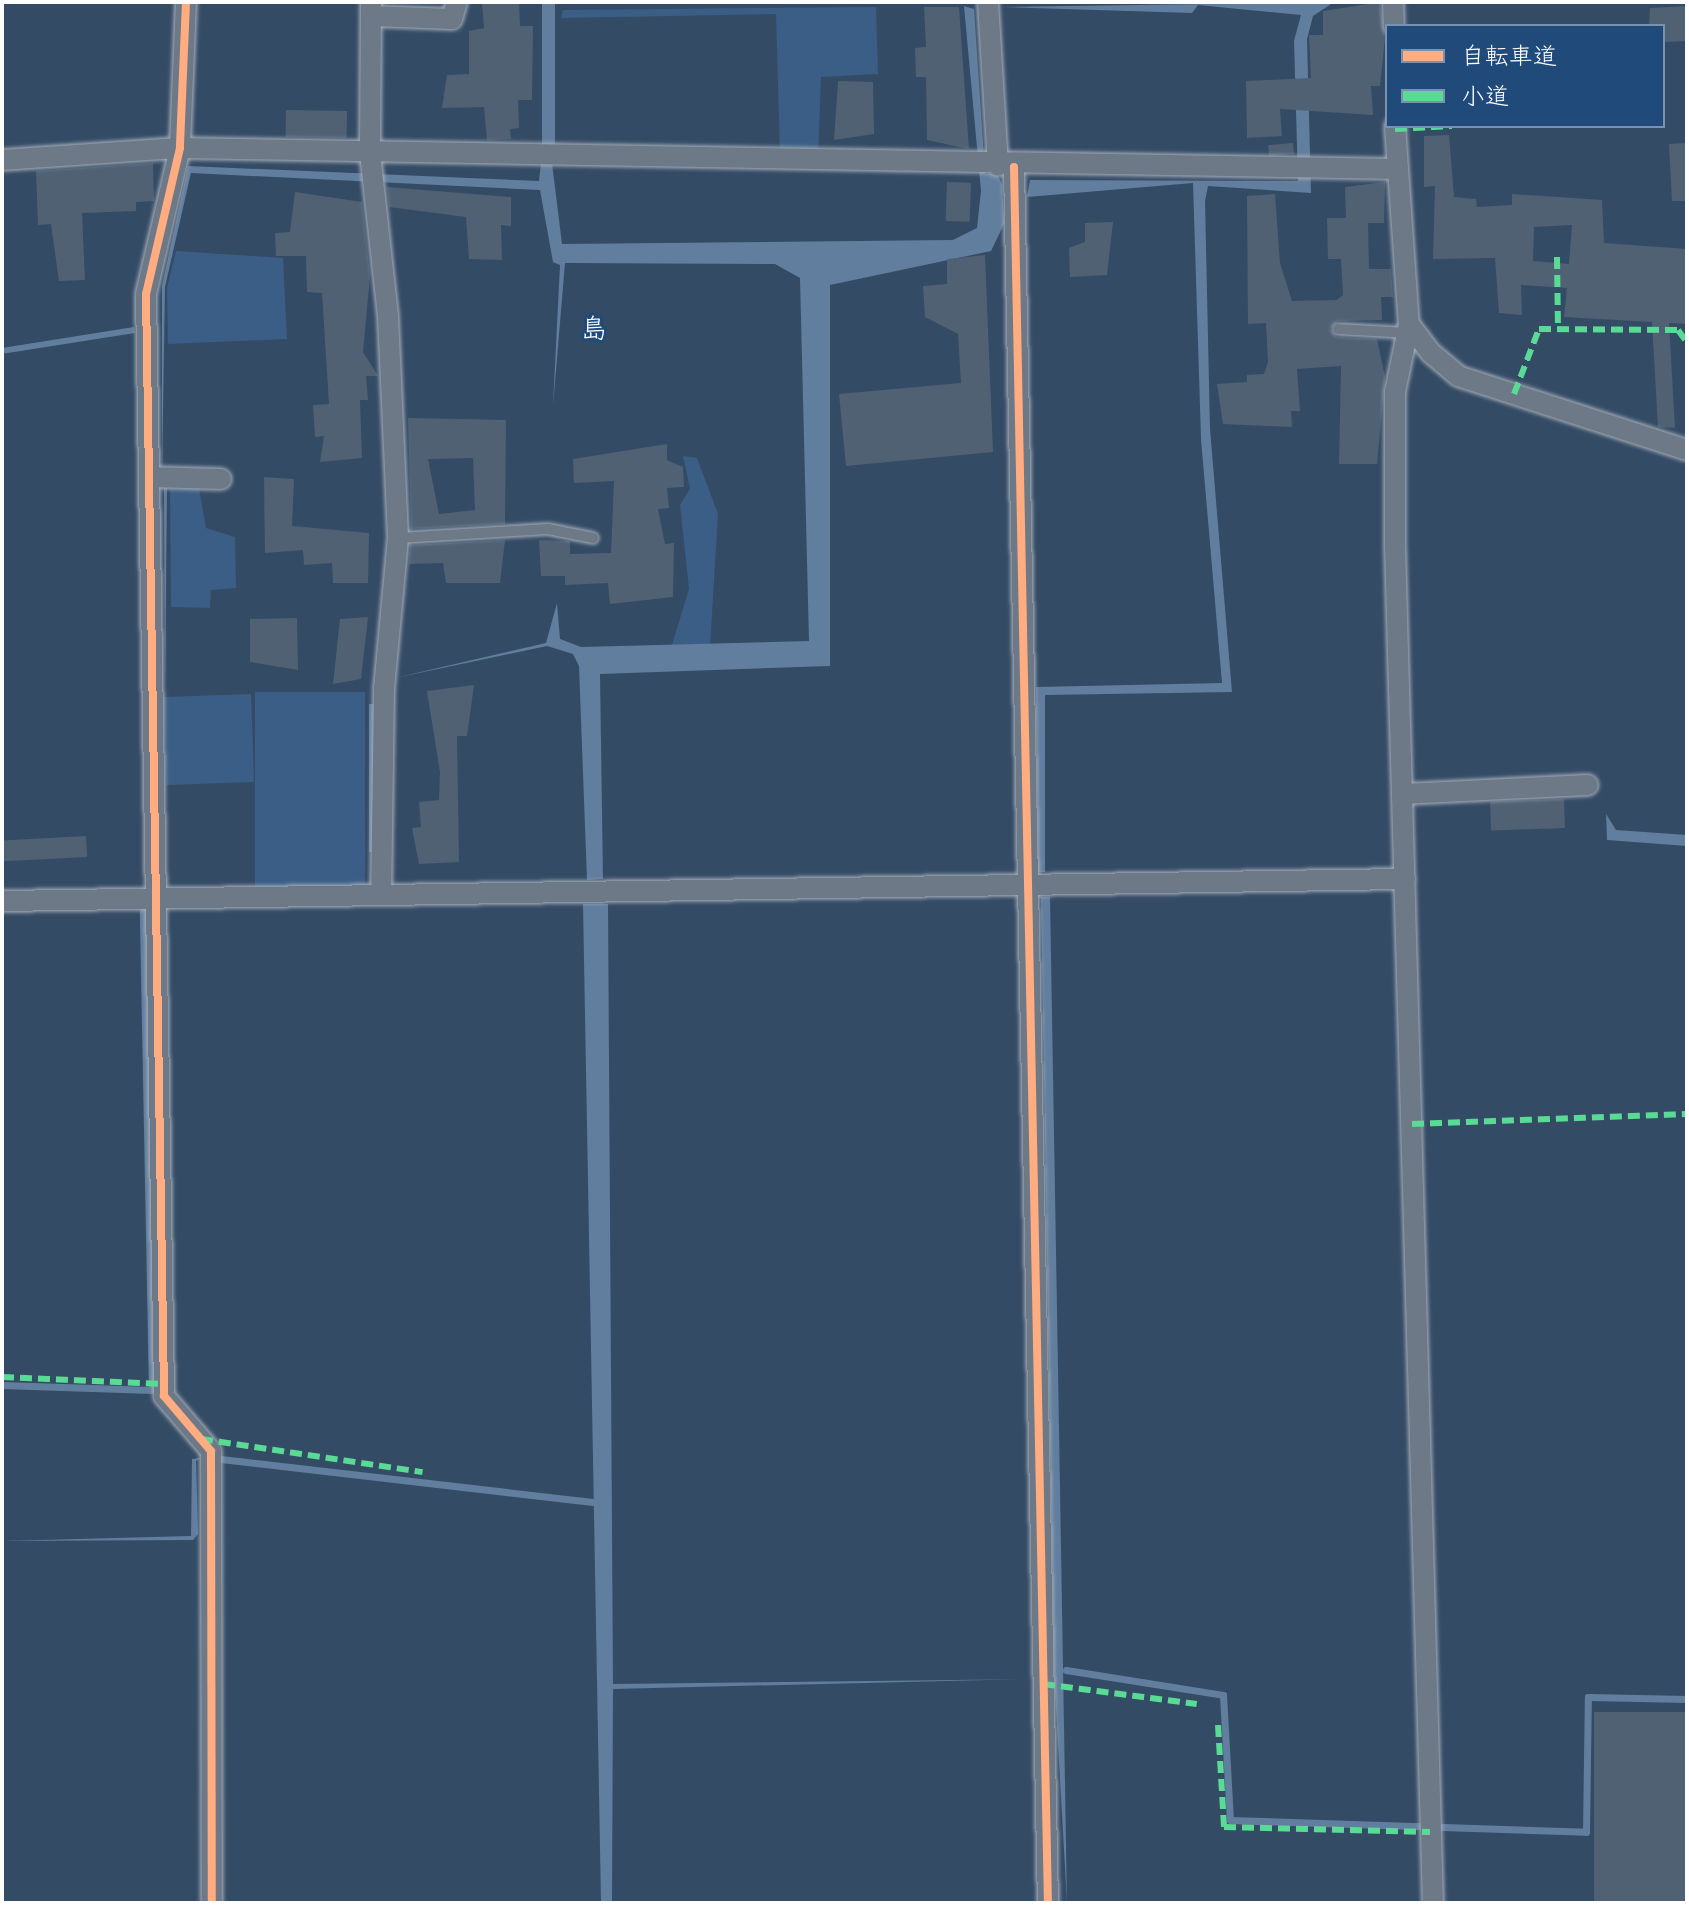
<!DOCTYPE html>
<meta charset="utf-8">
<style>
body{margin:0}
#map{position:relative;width:1689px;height:1905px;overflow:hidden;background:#344b65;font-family:Sriracha,"Klee One",sans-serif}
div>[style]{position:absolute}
.green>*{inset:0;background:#3b5e86;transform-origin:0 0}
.water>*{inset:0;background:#617e9e;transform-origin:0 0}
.stream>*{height:7px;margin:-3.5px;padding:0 3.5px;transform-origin:3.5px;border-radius:3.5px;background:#617e9e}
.building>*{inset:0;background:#506174;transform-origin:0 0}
.roads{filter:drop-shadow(0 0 2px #a4aeba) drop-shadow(0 0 2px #a4aeba)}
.lane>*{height:10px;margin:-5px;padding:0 5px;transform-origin:5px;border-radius:5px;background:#6d7986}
.street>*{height:20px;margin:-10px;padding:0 10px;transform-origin:10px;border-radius:10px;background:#6d7986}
.quiet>*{height:6px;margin-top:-3px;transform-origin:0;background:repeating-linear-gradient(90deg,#5adb95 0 12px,transparent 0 18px)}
.cycleway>*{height:8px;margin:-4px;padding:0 4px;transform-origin:4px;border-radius:4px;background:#ffac80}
span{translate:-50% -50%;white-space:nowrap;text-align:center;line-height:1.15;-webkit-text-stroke:6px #1f4a7a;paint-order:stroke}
.neighbourhood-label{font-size:28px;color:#fff}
.frame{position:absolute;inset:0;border:4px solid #fff;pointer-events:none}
.legend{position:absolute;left:1385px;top:24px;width:280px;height:104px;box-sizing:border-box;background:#1f4a7a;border:2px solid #7992af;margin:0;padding:10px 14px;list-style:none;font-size:24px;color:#fff}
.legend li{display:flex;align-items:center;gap:16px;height:40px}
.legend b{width:40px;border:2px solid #7992af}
</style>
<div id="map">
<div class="green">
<i style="clip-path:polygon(876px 7px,878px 74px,821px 77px,818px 156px,780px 153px,776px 14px,561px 18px,563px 10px)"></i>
<i style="clip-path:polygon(176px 251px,283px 258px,287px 339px,168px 344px,167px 288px)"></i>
<i style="clip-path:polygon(683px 456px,697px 458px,718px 514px,710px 647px,671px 648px,689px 589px,680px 505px,690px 489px)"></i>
<i style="clip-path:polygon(199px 488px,206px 528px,235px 537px,236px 588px,211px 590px,210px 608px,171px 607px,170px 489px)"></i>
<i style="left:365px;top:692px;width:195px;height:110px;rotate:90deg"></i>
<i style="left:251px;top:694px;width:88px;height:88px;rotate:88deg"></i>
</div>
<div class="water">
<i style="left:542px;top:2px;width:13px;height:146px"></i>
<i style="clip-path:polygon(1334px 2px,1313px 16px,1307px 39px,1311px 193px,1208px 186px,1205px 201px,1210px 429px,1232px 692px,1045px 695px,1045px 872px,1038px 872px,1036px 687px,1222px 683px,1201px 439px,1193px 183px,1027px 197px,1030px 180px,1298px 181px,1294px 41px,1301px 15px,1198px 5px,1192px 13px,1003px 7px)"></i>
<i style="clip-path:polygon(964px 6px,974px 9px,985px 174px,997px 174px,1002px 184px,1004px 224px,991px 251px,830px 285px,830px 666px,600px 674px,603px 879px,587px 880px,579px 666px,573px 654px,547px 646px,395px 678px,546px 643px,557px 603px,560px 639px,581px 647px,809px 641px,800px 278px,775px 264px,565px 263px,553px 406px,560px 265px,553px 262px,540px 190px,191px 173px,165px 287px,162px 470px,162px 286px,188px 166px,539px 181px,541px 163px,552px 163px,562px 244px,953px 240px,977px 228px,981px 191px)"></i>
<i style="left:134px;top:327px;width:6px;height:132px;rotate:81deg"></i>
<i style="clip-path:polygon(164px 488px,167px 488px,165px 689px)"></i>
<i style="left:369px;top:704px;width:6px;height:148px"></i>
<i style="clip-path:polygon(1606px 814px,1616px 830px,1687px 835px,1687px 846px,1607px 840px)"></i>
<i style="clip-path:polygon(1041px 897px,1050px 897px,1067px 1903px,1054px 1672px)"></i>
<i style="clip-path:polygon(583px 904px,608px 904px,613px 1684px,1029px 1679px,613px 1689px,612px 1903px,601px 1903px)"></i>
<i style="clip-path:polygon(201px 1458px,196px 1461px,198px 1534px,193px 1540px,2px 1541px,191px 1536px,192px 1459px)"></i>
</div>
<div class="stream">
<i style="left:2px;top:1385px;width:150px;rotate:1.9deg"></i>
<i style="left:152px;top:1390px;width:479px;rotate:-91.1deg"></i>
<i style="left:221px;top:1459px;width:374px;rotate:6.6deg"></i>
<i style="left:1066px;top:1670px;width:159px;rotate:9deg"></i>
<i style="left:1223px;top:1695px;width:125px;rotate:86.8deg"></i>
<i style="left:1230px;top:1820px;width:356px;rotate:1.9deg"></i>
<i style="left:1586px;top:1832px;width:135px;rotate:-89.2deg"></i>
<i style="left:1588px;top:1697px;width:99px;rotate:1.2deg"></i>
</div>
<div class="building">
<i style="clip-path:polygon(519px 2px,520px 26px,533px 26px,532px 100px,518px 100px,519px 128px,510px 129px,511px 139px,487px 140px,484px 107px,442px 108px,447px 75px,469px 74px,469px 31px,484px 28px,482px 3px)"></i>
<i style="clip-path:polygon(1380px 2px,1385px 38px,1380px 86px,1371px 86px,1373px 115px,1280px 109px,1282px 136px,1247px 138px,1246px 81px,1311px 78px,1309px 35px,1323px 35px,1323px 11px)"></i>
<i style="clip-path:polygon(1687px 6px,1687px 41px,1663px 42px,1663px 26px,1649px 26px,1650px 8px)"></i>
<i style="clip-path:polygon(924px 7px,959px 7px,969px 149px,927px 140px,926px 77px,916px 77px,915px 48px,926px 47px)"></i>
<i style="clip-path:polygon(838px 81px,873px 82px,874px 134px,834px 140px)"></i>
<i style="left:286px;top:110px;width:61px;height:27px;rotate:1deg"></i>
<i style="clip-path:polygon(evenodd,1449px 135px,1454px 197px,1476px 199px,1477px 207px,1512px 205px,1512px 194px,1602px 200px,1604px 243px,1687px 249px,1687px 324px,1669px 323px,1675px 428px,1658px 427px,1652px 322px,1564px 317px,1567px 288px,1521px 285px,1522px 315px,1499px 313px,1495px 258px,1433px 259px,1435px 186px,1424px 187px,1424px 136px,1449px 135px,1572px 225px,1569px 264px,1533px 261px,1534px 227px,1572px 225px)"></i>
<i style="left:1293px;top:143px;width:11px;height:25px;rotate:85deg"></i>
<i style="clip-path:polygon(1687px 143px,1687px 201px,1672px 201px,1669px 144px)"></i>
<i style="clip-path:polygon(153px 163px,154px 201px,136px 202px,136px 211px,82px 213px,85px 280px,59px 281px,51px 224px,38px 225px,36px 171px)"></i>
<i style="left:947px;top:182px;width:24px;height:39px;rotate:2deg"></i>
<i style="clip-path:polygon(1385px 182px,1384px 223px,1368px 223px,1369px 269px,1391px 269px,1393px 297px,1381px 297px,1382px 320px,1338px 321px,1330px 329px,1337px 337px,1377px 339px,1385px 377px,1377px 464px,1339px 464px,1341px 366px,1297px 369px,1300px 411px,1291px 411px,1292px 427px,1223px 424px,1217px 384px,1247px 382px,1247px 375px,1264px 374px,1268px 362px,1266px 323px,1248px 324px,1247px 196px,1275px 194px,1280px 263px,1292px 301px,1337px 300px,1343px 295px,1341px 259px,1328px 259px,1327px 218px,1346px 218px,1345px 187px)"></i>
<i style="clip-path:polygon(387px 187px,511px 197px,511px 226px,501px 225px,502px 260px,469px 259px,466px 217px,389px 207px)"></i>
<i style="clip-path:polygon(295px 192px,362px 202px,370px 276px,363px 352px,378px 376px,366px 376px,368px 400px,360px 400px,362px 458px,320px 462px,324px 436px,315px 437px,313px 405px,329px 404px,322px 293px,307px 292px,306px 256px,276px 256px,275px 233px,290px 232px)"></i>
<i style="clip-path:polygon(1113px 222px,1107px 275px,1070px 277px,1069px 248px,1085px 242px,1085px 223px)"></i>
<i style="clip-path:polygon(985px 255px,993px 452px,846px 466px,839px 394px,961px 383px,958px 334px,925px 317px,923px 286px,947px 284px,947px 259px)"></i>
<i style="clip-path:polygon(evenodd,408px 418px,506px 420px,505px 524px,411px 529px,408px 418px,473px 458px,475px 510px,439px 514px,428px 459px,473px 458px)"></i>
<i style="clip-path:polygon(667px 444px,667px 460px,683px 467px,684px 487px,667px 488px,669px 508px,658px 509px,665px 544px,674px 543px,673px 597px,610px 604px,608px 583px,565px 585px,565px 576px,541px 576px,539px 540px,570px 541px,570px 554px,611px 553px,614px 481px,574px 483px,573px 459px)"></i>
<i style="clip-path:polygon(264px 477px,294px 479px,292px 526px,369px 533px,368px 583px,333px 583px,332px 563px,304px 565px,303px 550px,265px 553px)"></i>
<i style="clip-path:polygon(505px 540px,500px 583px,446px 583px,443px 563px,409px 564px,410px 545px)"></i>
<i style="clip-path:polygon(368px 617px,361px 679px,333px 684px,340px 619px)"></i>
<i style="clip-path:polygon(297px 618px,298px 670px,250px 662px,250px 619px)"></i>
<i style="clip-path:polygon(474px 685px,467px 736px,457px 736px,459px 862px,419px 864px,412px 828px,421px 827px,419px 802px,439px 800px,440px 772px,427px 691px)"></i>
<i style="left:1564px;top:799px;width:29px;height:74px;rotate:88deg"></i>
<i style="left:86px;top:836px;width:21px;height:84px;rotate:87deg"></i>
<i style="left:1687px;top:1712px;width:191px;height:93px;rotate:90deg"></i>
</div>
<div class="roads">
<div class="lane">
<i style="left:1338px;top:329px;width:70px;rotate:3.3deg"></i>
<i style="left:398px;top:538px;width:150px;rotate:-3.4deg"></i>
<i style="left:548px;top:529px;width:46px;rotate:11.3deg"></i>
</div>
<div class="street">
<i style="left:186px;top:2px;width:146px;rotate:92.4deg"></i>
<i style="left:180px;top:148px;width:150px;rotate:103.1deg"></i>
<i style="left:146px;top:294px;width:1102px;rotate:89.06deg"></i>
<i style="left:164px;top:1396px;width:72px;rotate:49.5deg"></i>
<i style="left:211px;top:1451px;width:452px;rotate:89.9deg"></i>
<i style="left:371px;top:2px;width:151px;rotate:90.4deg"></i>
<i style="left:370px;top:153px;width:164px;rotate:83.7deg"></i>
<i style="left:388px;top:316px;width:222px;rotate:87.4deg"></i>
<i style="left:398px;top:538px;width:151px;rotate:95.3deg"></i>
<i style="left:384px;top:688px;width:207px;rotate:90.8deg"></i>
<i style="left:988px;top:2px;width:164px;rotate:86.5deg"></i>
<i style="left:1393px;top:2px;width:24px;rotate:88deg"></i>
<i style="left:372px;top:16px;width:80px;rotate:2.1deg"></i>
<i style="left:452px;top:19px;width:18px;rotate:-74deg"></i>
<i style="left:1395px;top:126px;width:198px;rotate:86deg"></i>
<i style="left:1409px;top:324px;width:36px;rotate:53deg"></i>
<i style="left:1431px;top:353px;width:35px;rotate:40deg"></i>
<i style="left:1458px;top:376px;width:241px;rotate:17.9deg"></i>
<i style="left:2px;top:160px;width:178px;rotate:-3.9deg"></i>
<i style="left:180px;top:148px;width:1218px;rotate:0.99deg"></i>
<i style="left:1014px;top:167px;width:1736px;rotate:88.88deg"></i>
<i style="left:1409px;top:324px;width:69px;rotate:101.6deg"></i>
<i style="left:1395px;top:392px;width:153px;rotate:90deg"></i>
<i style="left:1395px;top:545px;width:1359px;rotate:88.4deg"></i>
<i style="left:149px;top:477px;width:72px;rotate:1.6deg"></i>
<i style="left:1403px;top:794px;width:185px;rotate:-2.8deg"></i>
<i style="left:2px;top:901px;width:1403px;rotate:-0.9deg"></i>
</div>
</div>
<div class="quiet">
<i style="left:1395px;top:129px;width:57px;rotate:-3deg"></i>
<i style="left:1557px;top:257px;width:69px;rotate:89.2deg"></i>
<i style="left:1514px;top:394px;width:70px;rotate:-69deg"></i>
<i style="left:1539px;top:329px;width:139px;rotate:0.4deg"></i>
<i style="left:1678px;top:330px;width:14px;rotate:54deg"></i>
<i style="left:1412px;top:1124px;width:275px;rotate:-2.1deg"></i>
<i style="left:2px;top:1377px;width:161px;rotate:2.5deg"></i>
<i style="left:201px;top:1439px;width:224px;rotate:8.5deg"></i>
<i style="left:1043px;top:1684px;width:155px;rotate:7.4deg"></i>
<i style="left:1218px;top:1725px;width:102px;rotate:86.6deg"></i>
<i style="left:1224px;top:1827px;width:206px;rotate:1.4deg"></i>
</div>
<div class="cycleway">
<i style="left:186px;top:2px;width:146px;rotate:92.4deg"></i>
<i style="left:180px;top:148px;width:150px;rotate:103.1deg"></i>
<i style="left:146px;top:294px;width:1102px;rotate:89.06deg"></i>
<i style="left:164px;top:1396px;width:72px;rotate:49.5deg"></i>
<i style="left:211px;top:1451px;width:452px;rotate:89.9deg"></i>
<i style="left:1014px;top:167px;width:1736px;rotate:88.88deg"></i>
</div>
<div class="neighbourhood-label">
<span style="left:594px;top:329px">島</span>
</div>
<div class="frame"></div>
<ul class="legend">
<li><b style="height:10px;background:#ffac80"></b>自転車道</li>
<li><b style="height:10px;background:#5adb95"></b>小道</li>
</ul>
</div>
